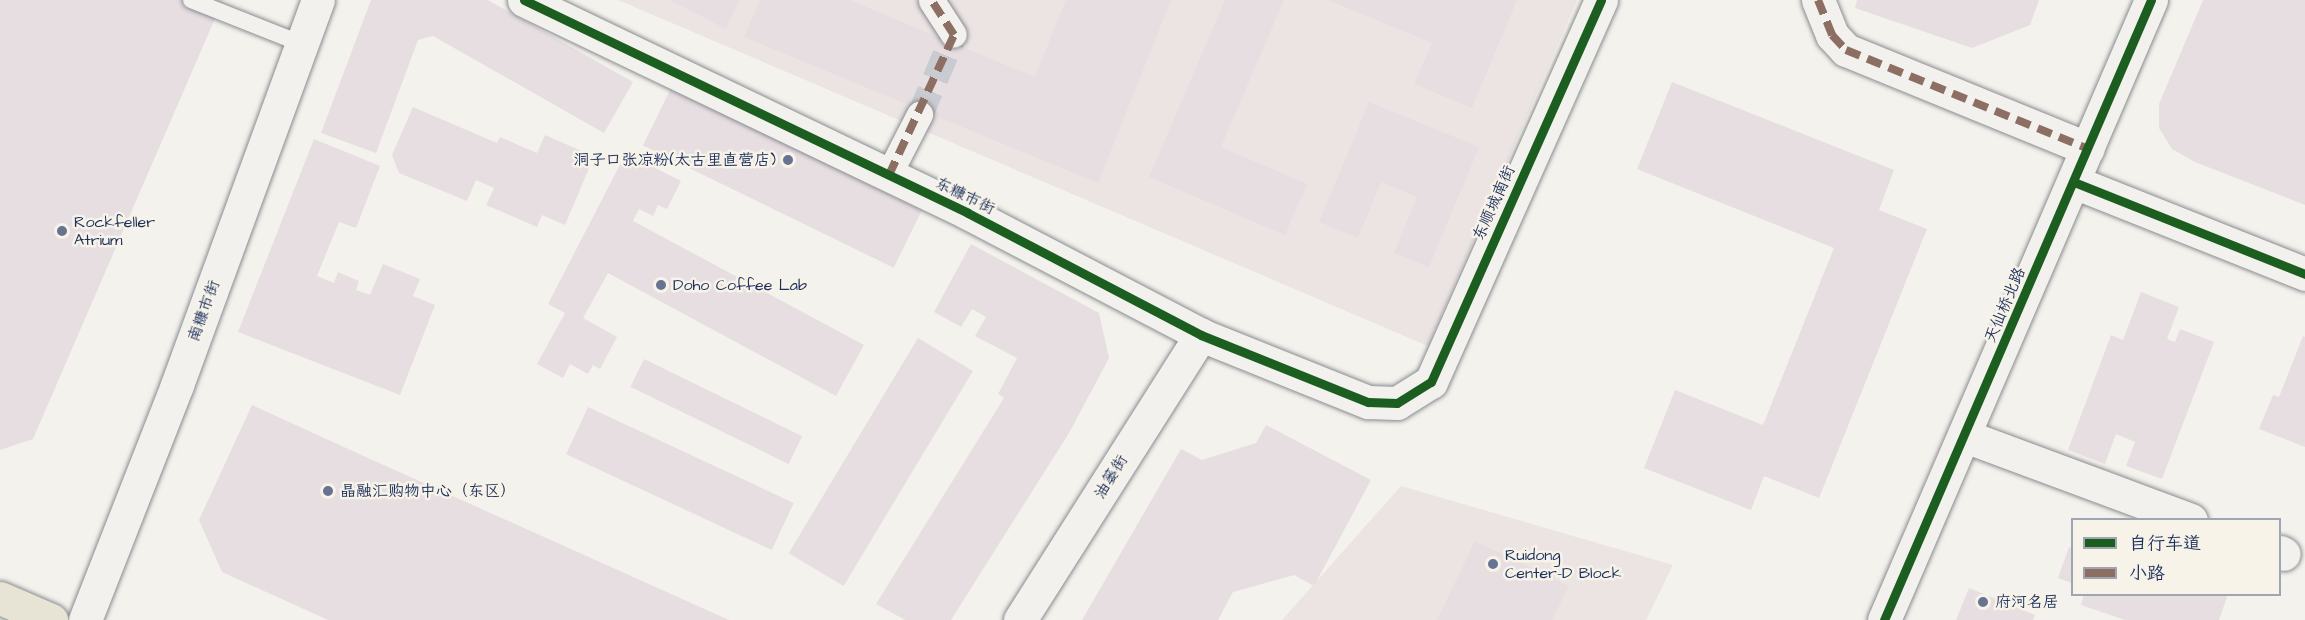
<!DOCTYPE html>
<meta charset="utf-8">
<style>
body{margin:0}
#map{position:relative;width:2305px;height:620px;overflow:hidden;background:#f4f2ec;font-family:"Architects Daughter","LXGW WenKai TC",sans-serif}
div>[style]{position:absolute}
.built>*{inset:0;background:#ece3e3}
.building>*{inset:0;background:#e7dee2;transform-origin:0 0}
.pedestrian-tunnel>*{height:26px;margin-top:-13px;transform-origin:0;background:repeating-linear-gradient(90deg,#c9cbd0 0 26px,transparent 0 39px)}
.roads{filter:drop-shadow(0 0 2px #898c92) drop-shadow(0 0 2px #898c92)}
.service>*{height:16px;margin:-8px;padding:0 8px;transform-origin:8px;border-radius:8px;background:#f2f1ed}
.pedestrian>*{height:26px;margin:-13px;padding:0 13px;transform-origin:13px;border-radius:13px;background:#f2f1ed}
.minor>*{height:33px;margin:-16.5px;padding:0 16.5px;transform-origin:16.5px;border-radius:16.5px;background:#f2f1ed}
.tertiary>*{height:33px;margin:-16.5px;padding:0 16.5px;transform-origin:16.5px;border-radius:16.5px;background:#f2f1ed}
.primary>*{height:33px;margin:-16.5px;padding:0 16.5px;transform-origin:16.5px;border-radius:16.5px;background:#e7e4d5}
.quiet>*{height:8px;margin-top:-4px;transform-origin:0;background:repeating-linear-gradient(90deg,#8d6e63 0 15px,transparent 0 23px)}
.cycleway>*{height:9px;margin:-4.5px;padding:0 4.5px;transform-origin:4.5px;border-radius:4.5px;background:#1b5e20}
.dots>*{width:16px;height:16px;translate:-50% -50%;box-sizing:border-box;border:3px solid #f7f3e8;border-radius:50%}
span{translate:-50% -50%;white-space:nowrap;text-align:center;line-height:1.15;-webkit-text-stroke:5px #f7f3e8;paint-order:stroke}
.poi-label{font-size:16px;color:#1b2f5e}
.right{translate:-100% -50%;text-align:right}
.left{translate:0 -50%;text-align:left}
.street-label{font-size:16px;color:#1b2f5e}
.legend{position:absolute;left:2071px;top:518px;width:210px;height:78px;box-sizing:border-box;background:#f7f3e8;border:2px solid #9fa5b1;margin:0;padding:8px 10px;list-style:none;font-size:18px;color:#1b2f5e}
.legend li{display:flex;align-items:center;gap:12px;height:30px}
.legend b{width:30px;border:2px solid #9fa5b1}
</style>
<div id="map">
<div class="built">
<i style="clip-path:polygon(618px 0,1577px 0,1428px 346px)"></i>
<i style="clip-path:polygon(1401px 486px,1673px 565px,1646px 620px,1282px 620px)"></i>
</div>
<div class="building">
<i style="clip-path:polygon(0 0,223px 0,33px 439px,0 450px)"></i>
<i style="clip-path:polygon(371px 0,488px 0,633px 82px,604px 133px,433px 36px,418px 40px,376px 153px,321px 133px)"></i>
<i style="clip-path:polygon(670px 0,739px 0,726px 29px)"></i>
<i style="clip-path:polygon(760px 0,849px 0,1035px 77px,1066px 0,1171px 0,1098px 183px,744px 37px)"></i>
<i style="clip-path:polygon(1225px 0,1284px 0,1221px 147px,1307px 184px,1285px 235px,1149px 177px)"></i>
<i style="clip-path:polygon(1328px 0,1517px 0,1472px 108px,1414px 84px,1432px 43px)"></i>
<i style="clip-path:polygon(1857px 0,2039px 0,2030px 25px,1972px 48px,1855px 8px)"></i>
<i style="clip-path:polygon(2203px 0,2305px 0,2305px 205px,2195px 162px,2172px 149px,2159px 128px,2159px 104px)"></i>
<i style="clip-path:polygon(1672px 82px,1894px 170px,1879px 210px,1927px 229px,1819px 498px,1764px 476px,1751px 510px,1644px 468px,1675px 390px,1763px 425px,1834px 248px,1637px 169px)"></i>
<i style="left:671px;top:88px;width:279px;height:64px;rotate:26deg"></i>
<i style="clip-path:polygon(1369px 102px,1479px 147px,1429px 267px,1394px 253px,1417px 197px,1381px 182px,1358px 238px,1319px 222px)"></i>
<i style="clip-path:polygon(413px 107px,497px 143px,500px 137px,537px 153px,545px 135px,584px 152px,580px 162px,590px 166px,565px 225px,542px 215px,537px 227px,486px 205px,494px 188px,476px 180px,467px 201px,399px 173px,392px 155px)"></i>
<i style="clip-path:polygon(314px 139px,380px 166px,356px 228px,339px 222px,317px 276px,334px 283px,338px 272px,359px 281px,356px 290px,370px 295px,383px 264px,420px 279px,413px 296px,435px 305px,400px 395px,238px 332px)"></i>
<i style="clip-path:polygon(626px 153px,681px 181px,667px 209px,658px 205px,653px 216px,639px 209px,633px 221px,864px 345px,836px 396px,608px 273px,583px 318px,617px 337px,600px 369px,593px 365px,588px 374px,570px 364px,563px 378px,537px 364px,565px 313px,548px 304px)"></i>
<i style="clip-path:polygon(971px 244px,1099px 313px,1109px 358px,1069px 433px,951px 620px,905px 620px,876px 604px,1004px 398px,998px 394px,1017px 358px,975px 336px,986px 317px,972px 309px,961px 327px,934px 312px)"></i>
<i style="clip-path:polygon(2141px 292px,2179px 307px,2167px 339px,2175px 342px,2180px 329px,2214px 342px,2162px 479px,2126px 466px,2135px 442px,2116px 434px,2105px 464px,2068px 450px,2111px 335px,2123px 340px)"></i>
<i style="clip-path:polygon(2303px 336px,2305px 337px,2305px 447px,2259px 429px,2273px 395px,2279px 397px)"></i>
<i style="left:918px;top:338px;width:64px;height:251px;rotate:31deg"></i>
<i style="left:644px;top:359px;width:176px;height:31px;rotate:26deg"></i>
<i style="clip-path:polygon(252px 405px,368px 458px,729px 620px,328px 620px,222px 572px,199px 520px)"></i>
<i style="left:588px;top:407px;width:227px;height:52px;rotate:25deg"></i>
<i style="clip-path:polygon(1266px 425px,1371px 480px,1314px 586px,1294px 575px,1233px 592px,1218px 620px,1082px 620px,1181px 449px,1202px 460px,1256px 443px)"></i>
<i style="clip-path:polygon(1475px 541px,1569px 586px,1552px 620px,1437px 620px)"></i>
<i style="clip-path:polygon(2069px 547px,2072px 548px,2072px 583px,2058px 578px)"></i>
<i style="clip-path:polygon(1969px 588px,2035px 615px,2033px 620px,1956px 620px)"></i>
<i style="clip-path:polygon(2084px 594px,2228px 594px,2219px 620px,2125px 620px,2081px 605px)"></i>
</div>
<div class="pedestrian-tunnel">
<i style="left:920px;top:115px;width:87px;rotate:-67deg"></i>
</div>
<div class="roads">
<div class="service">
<i style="left:191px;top:0;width:119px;rotate:21.6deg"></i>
</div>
<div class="pedestrian">
<i style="left:932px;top:1px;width:40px;rotate:57.1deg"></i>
<i style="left:889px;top:175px;width:68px;rotate:-62.7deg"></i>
</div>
<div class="minor">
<i style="left:524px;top:0;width:492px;rotate:25.6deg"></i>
<i style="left:968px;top:213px;width:263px;rotate:27.6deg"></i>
<i style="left:1201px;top:335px;width:180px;rotate:21.9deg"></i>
<i style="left:1368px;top:402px;width:29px;rotate:2deg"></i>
<i style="left:1397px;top:403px;width:40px;rotate:-32deg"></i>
<i style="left:1431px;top:382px;width:418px;rotate:-66deg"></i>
<i style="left:1818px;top:0;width:38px;rotate:68deg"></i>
<i style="left:1832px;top:35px;width:21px;rotate:47deg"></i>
<i style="left:1846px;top:50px;width:261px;rotate:22.2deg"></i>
<i style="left:2074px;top:182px;width:249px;rotate:21.7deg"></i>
<i style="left:1965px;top:436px;width:241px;rotate:20.4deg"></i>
<i style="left:2280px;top:552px;width:4px;rotate:27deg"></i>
<i style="left:85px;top:620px;width:252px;rotate:-68.6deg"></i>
<i style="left:177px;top:385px;width:410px;rotate:-69.9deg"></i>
<i style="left:1020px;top:620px;width:338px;rotate:-57.6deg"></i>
</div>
<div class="tertiary">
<i style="left:1884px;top:620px;width:675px;rotate:-66.7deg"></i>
</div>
<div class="primary">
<i style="left:0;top:598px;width:56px;rotate:23.3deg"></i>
</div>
</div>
<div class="quiet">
<i style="left:1818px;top:0;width:38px;rotate:68deg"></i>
<i style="left:1832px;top:35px;width:21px;rotate:47deg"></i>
<i style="left:1846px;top:50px;width:261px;rotate:22.2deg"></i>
<i style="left:889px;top:175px;width:154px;rotate:-65.1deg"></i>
<i style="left:954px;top:35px;width:40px;rotate:-122.9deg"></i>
</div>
<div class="cycleway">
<i style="left:524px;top:0;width:492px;rotate:25.6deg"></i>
<i style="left:968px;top:213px;width:263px;rotate:27.6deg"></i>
<i style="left:1201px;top:335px;width:180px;rotate:21.9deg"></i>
<i style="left:1368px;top:402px;width:29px;rotate:2deg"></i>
<i style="left:1397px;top:403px;width:40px;rotate:-32deg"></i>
<i style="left:1431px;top:382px;width:418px;rotate:-66deg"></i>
<i style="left:2074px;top:182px;width:249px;rotate:21.7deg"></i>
<i style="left:1884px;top:620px;width:675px;rotate:-66.7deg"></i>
</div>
<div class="dots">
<i style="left:788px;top:160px;background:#677390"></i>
<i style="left:62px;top:231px;background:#677390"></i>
<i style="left:661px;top:285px;background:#677390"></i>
<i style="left:328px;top:491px;background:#677390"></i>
<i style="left:1493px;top:564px;background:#677390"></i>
<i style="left:1983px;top:602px;background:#677390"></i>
</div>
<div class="poi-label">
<span class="right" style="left:776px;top:160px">洞子口张凉粉(太古里直营店)</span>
<span class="left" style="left:74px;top:231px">Rockfeller<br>Atrium</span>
<span class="left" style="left:673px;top:285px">Doho Coffee Lab</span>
<span class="left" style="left:340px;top:491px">晶融汇购物中心（东区）</span>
<span class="left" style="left:1505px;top:564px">Ruidong<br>Center-D Block</span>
<span class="left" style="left:1995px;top:602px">府河名居</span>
</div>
<div class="street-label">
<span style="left:965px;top:196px;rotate:26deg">东糠市街</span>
<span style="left:1494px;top:203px;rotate:-66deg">东顺城南街</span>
<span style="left:2005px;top:305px;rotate:-67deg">天仙桥北路</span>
<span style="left:204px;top:311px;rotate:-70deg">南糠市街</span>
<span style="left:1111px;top:477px;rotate:-58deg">油篓街</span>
</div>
<ul class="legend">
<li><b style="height:8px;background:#1b5e20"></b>自行车道</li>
<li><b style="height:8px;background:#8d6e63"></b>小路</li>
</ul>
</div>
